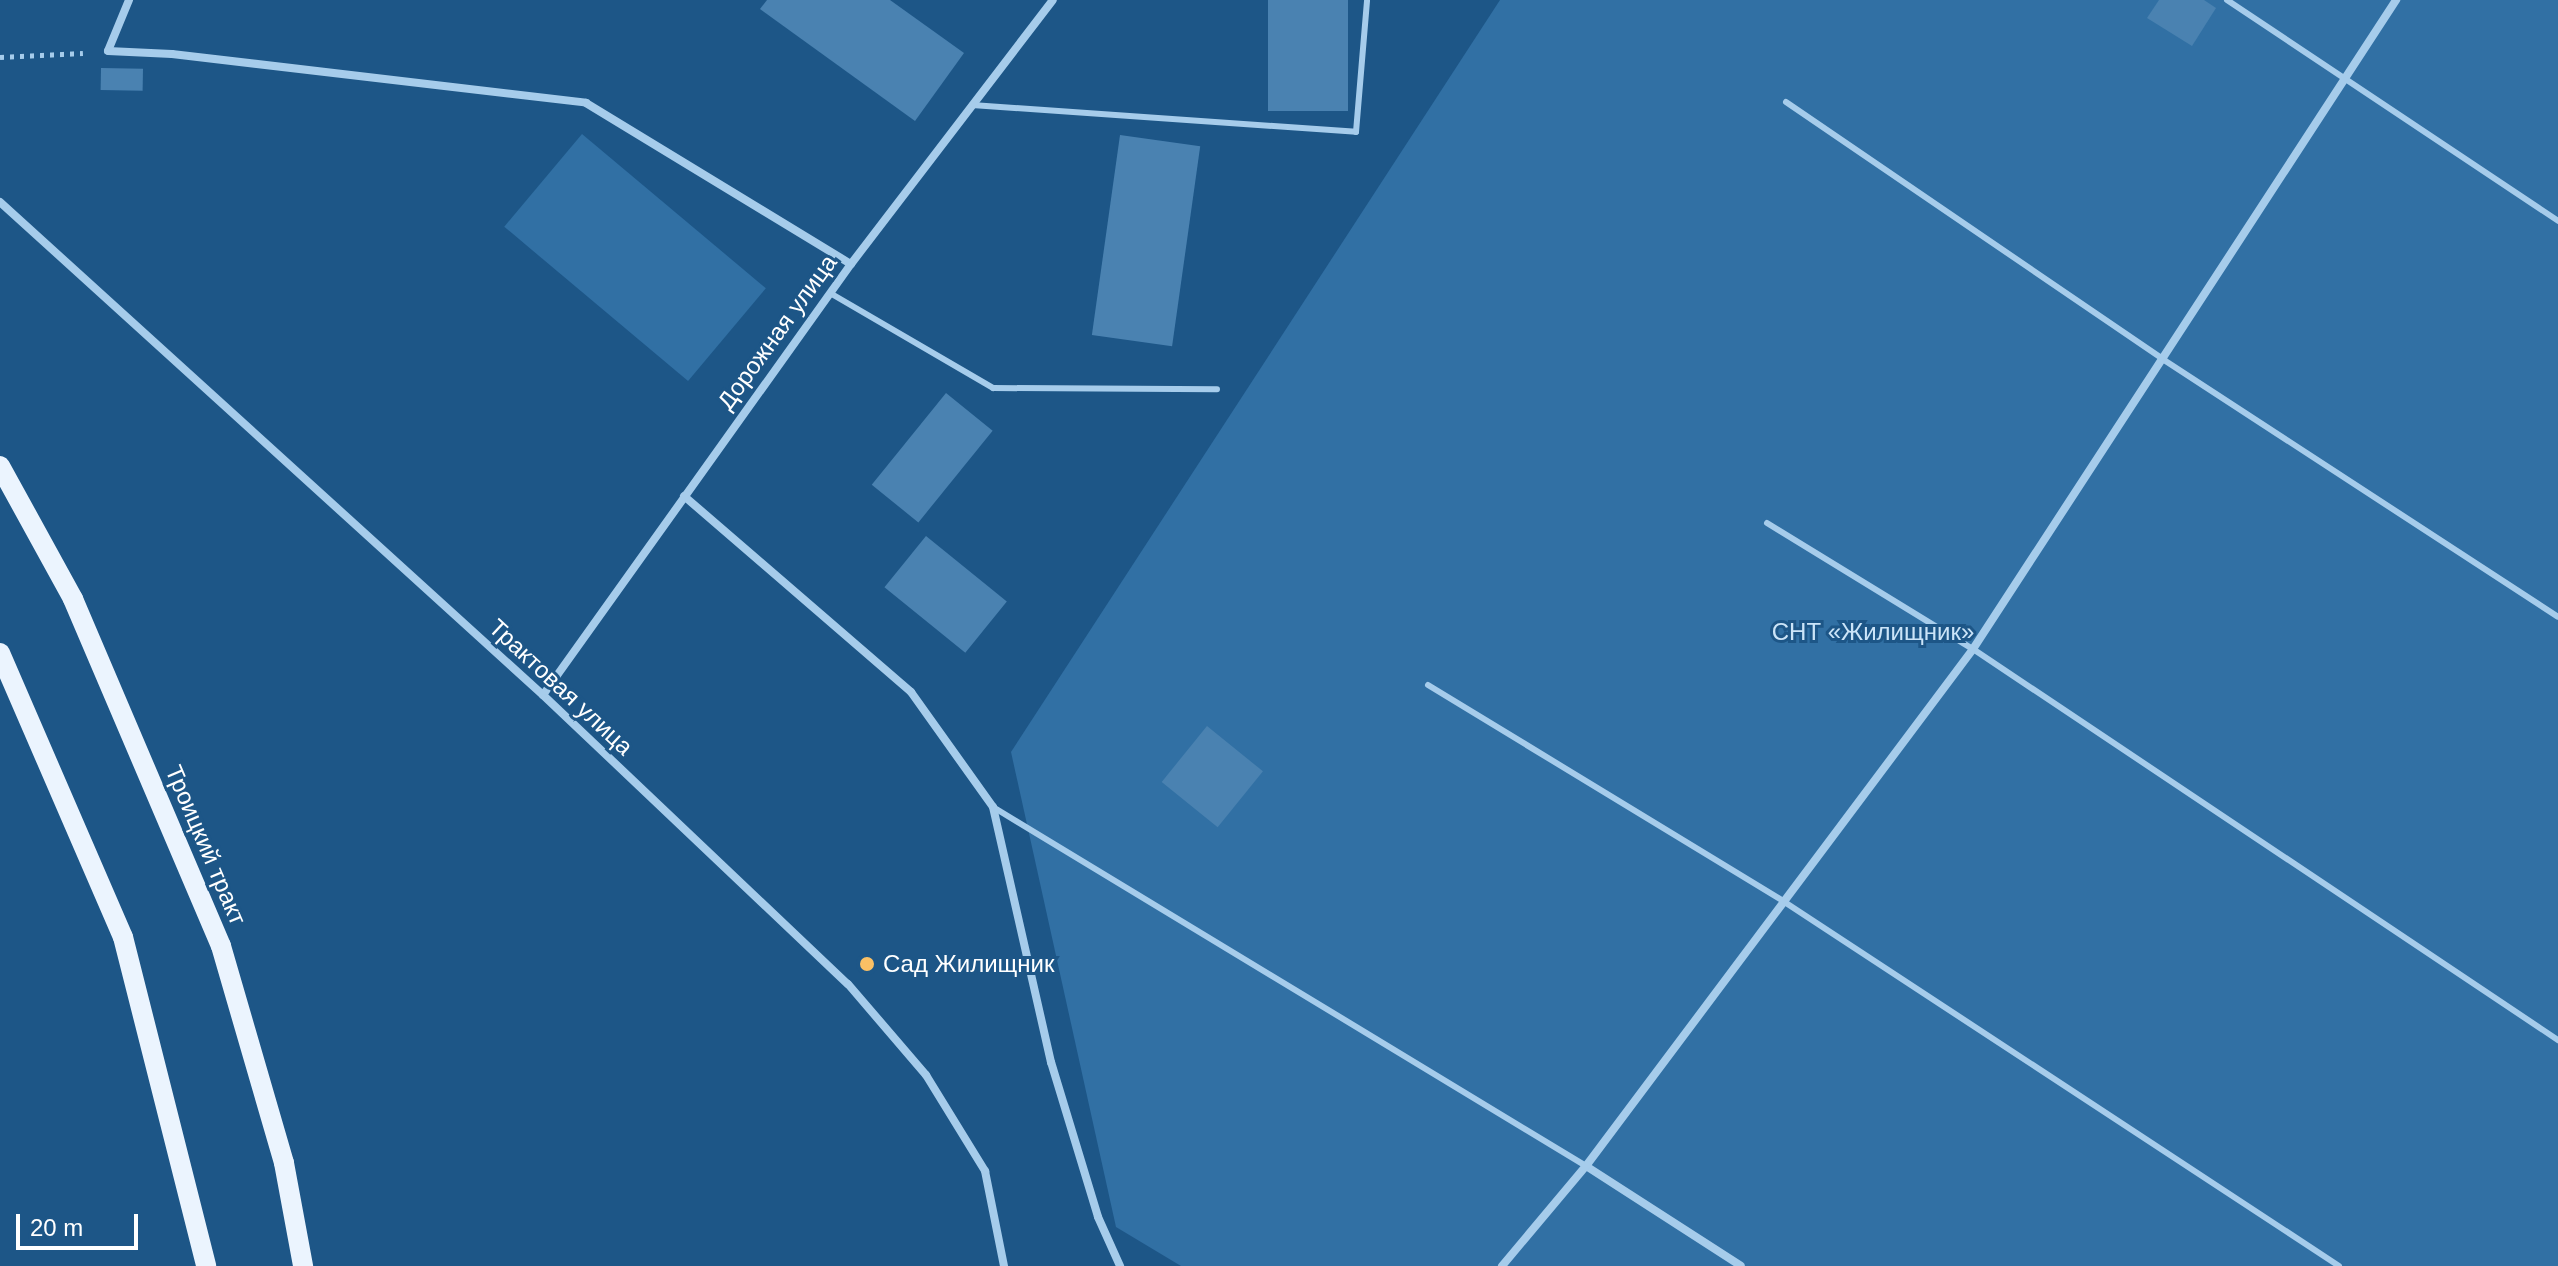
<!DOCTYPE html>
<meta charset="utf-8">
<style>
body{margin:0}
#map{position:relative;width:2558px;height:1266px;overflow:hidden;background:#1d5687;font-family:Arial,sans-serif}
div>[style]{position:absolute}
.green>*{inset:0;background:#3170a4;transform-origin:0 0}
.building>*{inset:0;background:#4a82b1;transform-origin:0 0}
.path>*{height:5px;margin-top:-2.5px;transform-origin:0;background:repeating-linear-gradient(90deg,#a6cceb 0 4px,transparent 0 10px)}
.service>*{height:6px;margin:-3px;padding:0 3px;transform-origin:3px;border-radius:3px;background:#a6cceb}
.minor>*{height:8px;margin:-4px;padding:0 4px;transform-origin:4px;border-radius:4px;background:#a6cceb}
.primary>*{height:20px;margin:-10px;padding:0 10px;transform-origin:10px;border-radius:10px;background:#ebf4fe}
.dots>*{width:22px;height:22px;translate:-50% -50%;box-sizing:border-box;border:4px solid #1d5687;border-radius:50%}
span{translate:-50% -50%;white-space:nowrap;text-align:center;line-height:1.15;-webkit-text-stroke:6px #1d5687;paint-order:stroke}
.street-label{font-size:24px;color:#fff}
.park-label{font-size:24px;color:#cbe4f8}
.poi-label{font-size:24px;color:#fff}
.left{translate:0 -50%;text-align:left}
.scale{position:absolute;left:16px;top:1214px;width:122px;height:36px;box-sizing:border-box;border:4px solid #fff;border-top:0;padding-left:10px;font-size:24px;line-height:28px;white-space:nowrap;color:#fff;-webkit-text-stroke:6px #1d5687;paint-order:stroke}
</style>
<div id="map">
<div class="green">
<i style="clip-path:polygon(1500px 0,2558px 0,2558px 1266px,1181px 1266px,1116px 1227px,1011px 752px)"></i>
<i style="left:582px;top:134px;width:240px;height:121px;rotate:40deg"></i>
</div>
<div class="building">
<i style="clip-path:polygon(767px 0,890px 0,964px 53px,915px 121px,760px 9px)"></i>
<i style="left:1268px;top:0;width:80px;height:111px"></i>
<i style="clip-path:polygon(2159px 0,2204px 0,2216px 8px,2192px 46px,2147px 18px)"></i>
<i style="left:101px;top:68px;width:42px;height:22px;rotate:1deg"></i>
<i style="left:1120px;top:135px;width:81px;height:202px;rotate:8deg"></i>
<i style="left:946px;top:393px;width:60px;height:118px;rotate:39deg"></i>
<i style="left:926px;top:536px;width:104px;height:66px;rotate:39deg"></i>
<i style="left:1207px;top:726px;width:72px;height:72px;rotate:39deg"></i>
</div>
<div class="path">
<i style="left:0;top:57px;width:83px;rotate:-2.8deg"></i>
</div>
<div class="service">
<i style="left:2227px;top:0;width:398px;rotate:33.7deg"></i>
<i style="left:1786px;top:102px;width:458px;rotate:34.3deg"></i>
<i style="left:2164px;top:360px;width:470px;rotate:33.1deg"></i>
<i style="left:972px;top:105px;width:385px;rotate:4deg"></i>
<i style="left:1356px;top:132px;width:132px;rotate:-85.2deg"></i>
<i style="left:830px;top:293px;width:189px;rotate:30.2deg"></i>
<i style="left:993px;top:388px;width:224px;rotate:0.3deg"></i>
<i style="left:1767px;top:523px;width:241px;rotate:31.5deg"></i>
<i style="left:1973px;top:649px;width:704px;rotate:33.76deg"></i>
<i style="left:1428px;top:685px;width:416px;rotate:31.3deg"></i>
<i style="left:1783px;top:901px;width:665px;rotate:33.28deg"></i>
<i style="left:993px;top:807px;width:693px;rotate:31.19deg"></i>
</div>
<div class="minor">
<i style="left:129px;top:0;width:55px;rotate:112.4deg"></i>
<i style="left:108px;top:51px;width:64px;rotate:2.7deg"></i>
<i style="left:172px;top:54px;width:417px;rotate:6.7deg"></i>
<i style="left:586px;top:103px;width:310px;rotate:31.3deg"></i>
<i style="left:0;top:202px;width:733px;rotate:42.24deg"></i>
<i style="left:543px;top:695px;width:420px;rotate:43.5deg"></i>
<i style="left:848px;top:984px;width:120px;rotate:49.4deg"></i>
<i style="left:926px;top:1075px;width:113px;rotate:58.4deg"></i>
<i style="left:985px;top:1171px;width:97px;rotate:78.7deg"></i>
<i style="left:684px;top:496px;width:300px;rotate:40.8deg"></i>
<i style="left:911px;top:692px;width:141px;rotate:54.5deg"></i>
<i style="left:993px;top:807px;width:262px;rotate:77.2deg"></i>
<i style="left:1051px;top:1062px;width:162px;rotate:73.1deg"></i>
<i style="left:1098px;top:1217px;width:54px;rotate:65.8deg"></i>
<i style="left:543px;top:695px;width:530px;rotate:-54.45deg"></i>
<i style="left:851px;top:264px;width:332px;rotate:-52.6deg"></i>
<i style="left:1586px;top:1166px;width:184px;rotate:32.8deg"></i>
<i style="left:1502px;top:1266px;width:131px;rotate:-50deg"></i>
<i style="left:1586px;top:1166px;width:646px;rotate:-53.18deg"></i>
<i style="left:1973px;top:649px;width:775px;rotate:-56.9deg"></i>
</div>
<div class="primary">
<i style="left:0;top:466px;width:152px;rotate:61.2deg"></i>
<i style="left:73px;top:599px;width:377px;rotate:66.9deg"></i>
<i style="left:221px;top:946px;width:226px;rotate:73.8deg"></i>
<i style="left:284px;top:1163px;width:105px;rotate:79.5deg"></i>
<i style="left:0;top:653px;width:309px;rotate:66.6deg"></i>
<i style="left:123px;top:937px;width:339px;rotate:75.8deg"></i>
</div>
<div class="dots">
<i style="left:867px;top:964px;background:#fac065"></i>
</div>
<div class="street-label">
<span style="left:777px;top:332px;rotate:-54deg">Дорожная улица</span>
<span style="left:561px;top:687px;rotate:43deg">Трактовая улица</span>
<span style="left:206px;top:845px;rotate:67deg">Троицкий тракт</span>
</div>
<div class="park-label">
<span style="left:1873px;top:632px">СНТ «Жилищник»</span>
</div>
<div class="poi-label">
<span class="left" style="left:883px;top:964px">Сад Жилищник</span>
</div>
<div class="scale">20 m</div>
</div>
